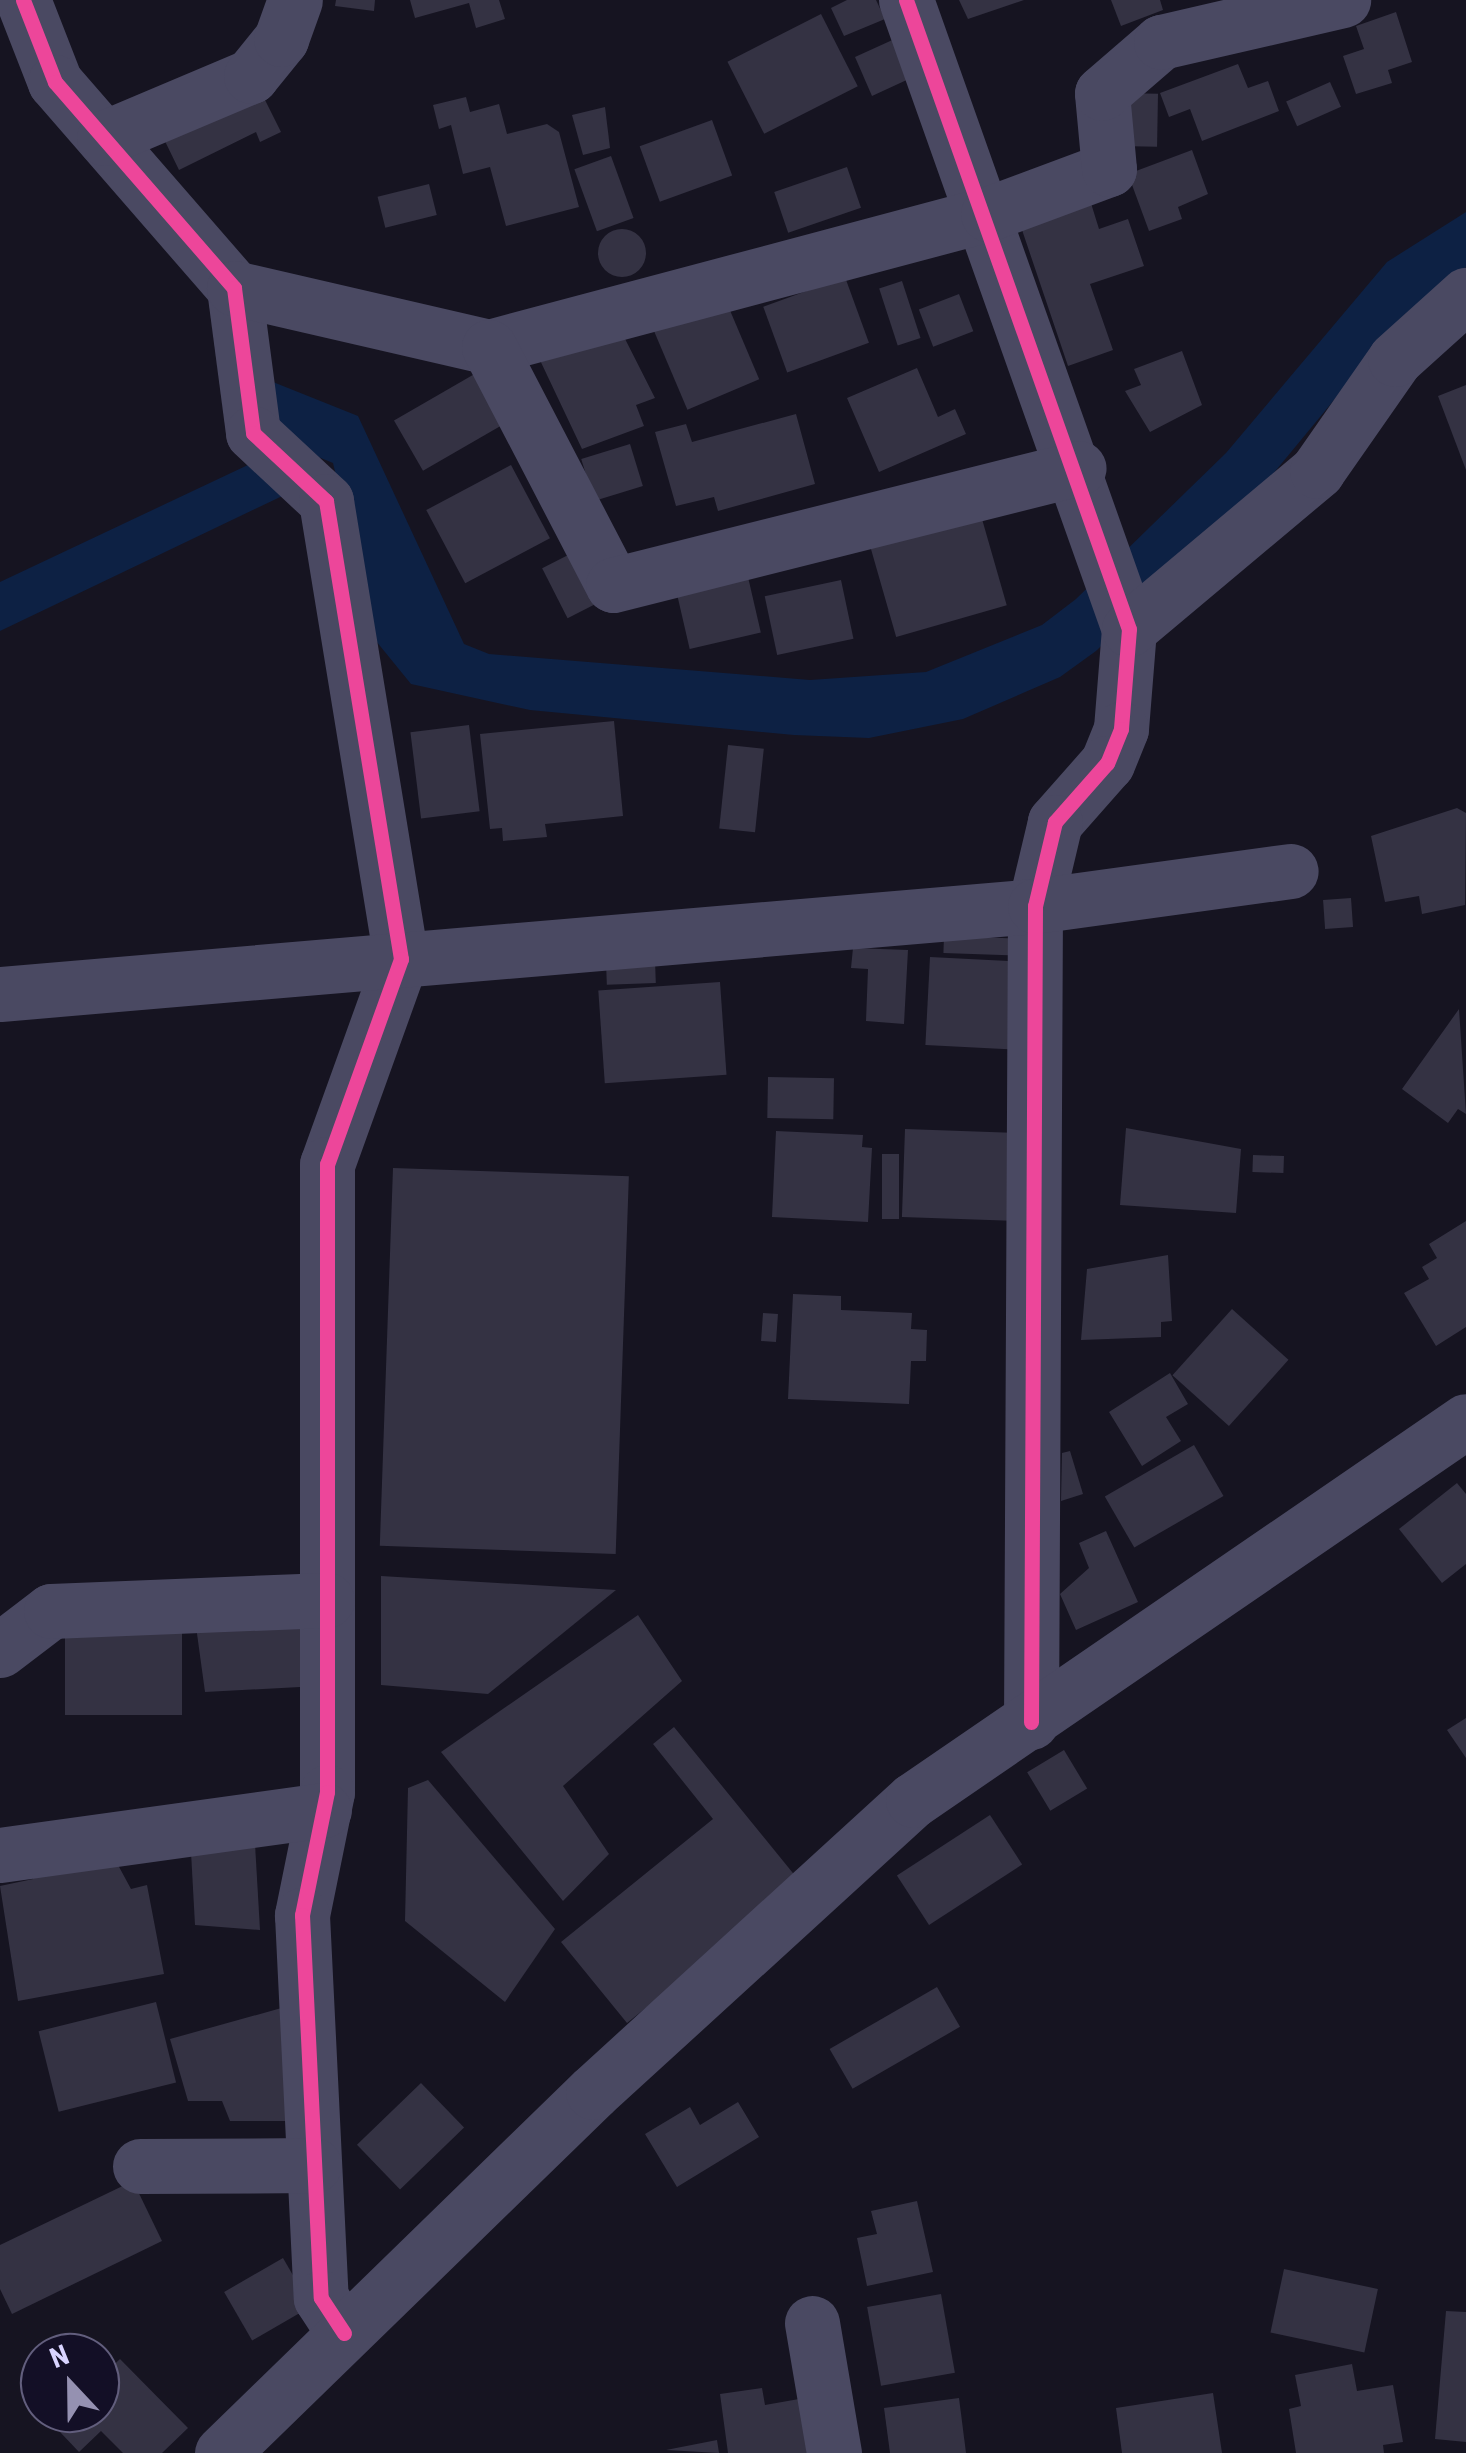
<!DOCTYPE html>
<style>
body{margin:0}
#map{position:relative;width:1466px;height:2453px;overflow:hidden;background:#161421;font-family:"Roboto Condensed",sans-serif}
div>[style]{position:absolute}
.water>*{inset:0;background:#0d2144}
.building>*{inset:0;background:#343243;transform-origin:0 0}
.round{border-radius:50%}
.minor>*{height:55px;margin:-27.5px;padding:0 27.5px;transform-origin:27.5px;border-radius:27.5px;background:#4a4962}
.cycleway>*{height:15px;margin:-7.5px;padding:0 7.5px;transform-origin:7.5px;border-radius:7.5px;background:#ed469a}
span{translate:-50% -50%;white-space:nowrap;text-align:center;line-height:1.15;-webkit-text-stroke:10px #130f26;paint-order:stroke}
.north{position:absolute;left:20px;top:2333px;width:100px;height:100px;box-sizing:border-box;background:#130f26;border:2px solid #625e7d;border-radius:50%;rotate:338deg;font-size:28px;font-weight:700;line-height:40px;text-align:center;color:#d9d4ff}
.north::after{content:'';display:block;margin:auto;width:35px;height:45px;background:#9591b1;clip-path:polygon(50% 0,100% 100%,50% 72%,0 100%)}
</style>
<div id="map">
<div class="water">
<i style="clip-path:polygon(1466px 212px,1466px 267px,1405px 314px,1263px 486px,1096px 651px,1060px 677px,963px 719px,869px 738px,794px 735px,530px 710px,411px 684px,376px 641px,333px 463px,316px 456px,297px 489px,0 631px,0 582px,250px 464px,273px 382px,358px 416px,464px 644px,489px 654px,810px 680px,926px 672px,1042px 625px,1076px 599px,1226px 453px,1387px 262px)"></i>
</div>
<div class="building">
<i style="clip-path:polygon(336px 0,375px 0,374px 11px,335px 6px)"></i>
<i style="clip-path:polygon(410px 0,499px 0,505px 19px,476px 28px,469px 3px,415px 18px)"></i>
<i style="clip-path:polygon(847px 0,876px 0,885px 19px,844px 36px,831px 8px)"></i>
<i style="clip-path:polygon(959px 0,1024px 0,968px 19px)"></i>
<i style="clip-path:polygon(1111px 0,1160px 0,1163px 10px,1121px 26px)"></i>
<i style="clip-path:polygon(1396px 12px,1412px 62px,1388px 70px,1392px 83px,1356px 94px,1343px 56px,1364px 49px,1356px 26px)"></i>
<i style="left:821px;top:14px;width:81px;height:105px;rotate:63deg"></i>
<i style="clip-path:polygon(899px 37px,924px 72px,872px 96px,855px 57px)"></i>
<i style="clip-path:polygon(1238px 64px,1248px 88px,1268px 81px,1279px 111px,1202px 141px,1190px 109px,1169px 117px,1160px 93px)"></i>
<i style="left:1330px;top:82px;width:27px;height:48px;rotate:66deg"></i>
<i style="clip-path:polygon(258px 86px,281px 132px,260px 142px,256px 132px,179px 170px,161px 133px)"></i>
<i style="left:1119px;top:93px;width:39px;height:53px;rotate:1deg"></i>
<i style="clip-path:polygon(466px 97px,470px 112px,499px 104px,507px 134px,547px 124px,559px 132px,579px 207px,506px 226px,490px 167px,463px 174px,451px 125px,439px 129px,433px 105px)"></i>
<i style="clip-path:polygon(605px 107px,610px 148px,583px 155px,572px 115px)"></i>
<i style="left:712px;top:120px;width:59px;height:77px;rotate:70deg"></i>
<i style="clip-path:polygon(1192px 150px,1208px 194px,1178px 207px,1182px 219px,1149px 231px,1128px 174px)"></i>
<i style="left:611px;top:156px;width:66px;height:39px;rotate:70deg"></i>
<i style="left:847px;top:167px;width:43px;height:77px;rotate:71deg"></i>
<i style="left:429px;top:184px;width:32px;height:53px;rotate:76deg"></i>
<i style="clip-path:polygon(1090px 200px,1099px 229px,1128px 219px,1144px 266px,1090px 284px,1113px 350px,1068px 366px,1020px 224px)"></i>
<i class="round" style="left:598px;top:229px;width:48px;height:48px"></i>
<i style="left:845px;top:277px;width:70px;height:87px;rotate:70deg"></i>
<i style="left:902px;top:281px;width:60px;height:24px;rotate:72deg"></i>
<i style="left:959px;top:294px;width:40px;height:43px;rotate:69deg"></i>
<i style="left:726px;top:301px;width:85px;height:78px;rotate:67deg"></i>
<i style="clip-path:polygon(618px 325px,655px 398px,636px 405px,644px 426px,582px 449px,538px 356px)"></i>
<i style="clip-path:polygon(1182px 351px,1202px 405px,1150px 432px,1125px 391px,1141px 385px,1134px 369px)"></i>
<i style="clip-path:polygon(917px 368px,938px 417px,955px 409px,966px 434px,879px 472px,847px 398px)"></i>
<i style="left:478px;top:372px;width:58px;height:97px;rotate:60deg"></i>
<i style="clip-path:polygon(1466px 385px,1466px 470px,1438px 396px)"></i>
<i style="clip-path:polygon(796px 414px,815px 484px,718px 511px,714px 497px,676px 506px,655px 432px,686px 424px,692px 442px)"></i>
<i style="left:630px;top:444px;width:44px;height:51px;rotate:73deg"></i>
<i style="left:511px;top:465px;width:83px;height:96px;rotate:62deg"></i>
<i style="left:980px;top:512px;width:97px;height:115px;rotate:74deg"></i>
<i style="left:576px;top:551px;width:56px;height:38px;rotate:63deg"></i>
<i style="left:748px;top:577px;width:57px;height:73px;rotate:77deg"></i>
<i style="left:841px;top:580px;width:60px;height:78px;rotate:78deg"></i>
<i style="clip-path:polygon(614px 721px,623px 816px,545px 824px,547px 837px,503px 841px,502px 828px,490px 829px,480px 734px)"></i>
<i style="left:469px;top:725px;width:87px;height:59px;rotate:83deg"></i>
<i style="left:728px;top:745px;width:36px;height:84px;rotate:6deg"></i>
<i style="clip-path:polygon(1457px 808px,1466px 813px,1465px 905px,1422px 914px,1419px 896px,1385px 902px,1371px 836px)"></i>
<i style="left:1351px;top:898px;width:29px;height:28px;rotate:86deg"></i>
<i style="left:944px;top:936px;width:65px;height:17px;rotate:2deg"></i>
<i style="clip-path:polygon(853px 948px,908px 950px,904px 1024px,866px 1021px,868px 969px,851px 968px)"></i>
<i style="left:930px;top:957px;width:102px;height:88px;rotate:3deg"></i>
<i style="left:655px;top:960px;width:23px;height:49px;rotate:88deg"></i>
<i style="left:720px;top:982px;width:93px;height:122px;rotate:86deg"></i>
<i style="clip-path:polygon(1459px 1009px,1466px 1114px,1458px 1109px,1448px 1123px,1402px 1089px)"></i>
<i style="left:768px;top:1077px;width:66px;height:41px;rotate:1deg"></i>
<i style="clip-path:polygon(1126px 1128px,1241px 1149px,1236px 1213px,1120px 1205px)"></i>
<i style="left:905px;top:1129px;width:124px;height:88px;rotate:2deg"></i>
<i style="clip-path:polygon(776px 1131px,863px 1135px,862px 1147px,872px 1148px,868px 1222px,772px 1217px)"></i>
<i style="left:882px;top:1154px;width:17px;height:65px"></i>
<i style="left:1253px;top:1155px;width:31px;height:17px;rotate:2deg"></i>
<i style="left:393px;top:1168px;width:236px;height:378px;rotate:2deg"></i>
<i style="clip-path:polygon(1466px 1221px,1466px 1327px,1436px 1346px,1404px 1293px,1429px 1279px,1422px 1267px,1437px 1258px,1429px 1244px)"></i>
<i style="clip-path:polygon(1168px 1255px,1172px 1321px,1161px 1322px,1161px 1337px,1081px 1340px,1087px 1269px)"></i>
<i style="clip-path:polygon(793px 1294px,841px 1296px,841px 1310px,912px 1313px,911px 1329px,927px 1330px,926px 1361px,911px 1361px,909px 1404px,788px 1399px)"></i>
<i style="left:1232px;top:1309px;width:76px;height:89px;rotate:42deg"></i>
<i style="left:763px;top:1313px;width:15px;height:28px;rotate:4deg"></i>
<i style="clip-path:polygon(1170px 1373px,1188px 1404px,1166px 1417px,1181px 1441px,1142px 1466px,1109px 1412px)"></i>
<i style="left:1194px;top:1445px;width:59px;height:103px;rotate:60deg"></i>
<i style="clip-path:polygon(1070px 1451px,1083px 1494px,1061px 1501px,1062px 1453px)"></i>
<i style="clip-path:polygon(1457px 1483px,1466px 1494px,1466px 1564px,1442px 1583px,1399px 1529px)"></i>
<i style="clip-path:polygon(1106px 1531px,1138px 1602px,1076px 1630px,1060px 1594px,1089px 1568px,1079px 1543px)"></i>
<i style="clip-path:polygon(381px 1576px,616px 1590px,488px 1694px,381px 1685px)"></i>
<i style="clip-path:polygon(638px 1615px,682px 1681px,563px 1786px,609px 1854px,563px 1901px,441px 1752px)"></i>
<i style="clip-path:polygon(195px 1619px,303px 1624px,300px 1687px,205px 1692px)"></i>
<i style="left:182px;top:1624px;width:91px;height:117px;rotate:90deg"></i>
<i style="clip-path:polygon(1466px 1718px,1466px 1758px,1447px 1730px)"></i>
<i style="clip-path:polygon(674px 1727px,801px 1883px,627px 2023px,561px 1942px,713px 1819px,653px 1744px)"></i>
<i style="left:1064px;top:1750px;width:45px;height:43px;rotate:59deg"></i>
<i style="clip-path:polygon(428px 1780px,555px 1929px,505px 2002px,405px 1921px,408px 1788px)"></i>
<i style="left:990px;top:1815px;width:59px;height:111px;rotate:57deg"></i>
<i style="clip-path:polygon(255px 1844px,260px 1930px,195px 1925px,191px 1852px)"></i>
<i style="clip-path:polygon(111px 1852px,131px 1889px,147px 1885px,164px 1974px,18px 2001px,0 1886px,33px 1879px,32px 1868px)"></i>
<i style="left:937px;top:1987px;width:46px;height:124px;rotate:60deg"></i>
<i style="left:156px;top:2002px;width:83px;height:121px;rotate:76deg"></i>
<i style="clip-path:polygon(285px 2007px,290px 2121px,230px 2121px,222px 2101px,188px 2101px,170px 2039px)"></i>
<i style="left:421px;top:2083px;width:62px;height:89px;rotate:46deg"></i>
<i style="clip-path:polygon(738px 2102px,759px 2137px,677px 2187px,645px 2134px,690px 2107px,700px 2125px)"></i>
<i style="clip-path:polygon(133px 2181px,162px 2241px,12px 2314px,0 2289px,0 2245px)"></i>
<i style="clip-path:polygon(917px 2201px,933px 2272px,867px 2286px,857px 2238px,877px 2234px,871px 2211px)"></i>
<i style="left:283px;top:2258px;width:56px;height:68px;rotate:60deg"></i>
<i style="left:1284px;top:2269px;width:96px;height:65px;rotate:12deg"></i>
<i style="left:941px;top:2294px;width:80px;height:75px;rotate:80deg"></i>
<i style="clip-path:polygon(1446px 2311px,1466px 2312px,1466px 2442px,1435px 2439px)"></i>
<i style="clip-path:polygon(120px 2359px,188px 2428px,162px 2453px,123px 2453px,101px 2431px,79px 2452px,42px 2413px,100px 2413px,100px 2378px)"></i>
<i style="clip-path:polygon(1352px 2364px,1357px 2391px,1393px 2385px,1403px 2442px,1383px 2445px,1384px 2453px,1296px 2453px,1289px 2409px,1301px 2406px,1295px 2375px)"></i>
<i style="clip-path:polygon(762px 2388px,765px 2405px,799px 2399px,807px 2453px,728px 2453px,720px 2394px)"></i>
<i style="clip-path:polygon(1213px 2393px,1222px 2453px,1122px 2453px,1116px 2408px)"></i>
<i style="clip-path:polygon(959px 2398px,966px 2453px,890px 2453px,884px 2408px)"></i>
<i style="clip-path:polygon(717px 2440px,719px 2453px,666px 2450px)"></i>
</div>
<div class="minor">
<i style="left:23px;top:0;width:88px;rotate:68.7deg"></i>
<i style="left:55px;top:82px;width:273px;rotate:49deg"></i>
<i style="left:234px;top:288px;width:146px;rotate:82.5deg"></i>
<i style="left:253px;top:433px;width:100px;rotate:43deg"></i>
<i style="left:326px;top:501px;width:464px;rotate:80.7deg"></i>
<i style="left:401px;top:959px;width:218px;rotate:109.8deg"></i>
<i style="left:327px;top:1164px;width:628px;rotate:90deg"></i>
<i style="left:327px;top:1792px;width:126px;rotate:101.5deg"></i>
<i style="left:302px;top:1915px;width:383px;rotate:87.2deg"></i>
<i style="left:321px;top:2298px;width:42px;rotate:56.7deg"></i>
<i style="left:906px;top:0;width:667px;rotate:70.48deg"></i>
<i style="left:1129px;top:629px;width:100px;rotate:94.6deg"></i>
<i style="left:1121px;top:729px;width:37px;rotate:112deg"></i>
<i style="left:1107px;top:763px;width:79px;rotate:131.4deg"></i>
<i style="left:1055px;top:822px;width:86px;rotate:103.4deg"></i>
<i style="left:1035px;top:906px;width:816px;rotate:90.28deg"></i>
<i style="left:104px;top:138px;width:160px;rotate:-22.9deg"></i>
<i style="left:251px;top:76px;width:48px;rotate:-51deg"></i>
<i style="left:281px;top:39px;width:41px;rotate:-70.3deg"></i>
<i style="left:234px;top:288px;width:262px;rotate:13deg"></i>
<i style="left:489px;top:347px;width:516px;rotate:-14.92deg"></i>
<i style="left:988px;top:214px;width:129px;rotate:-20.4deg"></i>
<i style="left:1109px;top:169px;width:76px;rotate:-95.3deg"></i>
<i style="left:1102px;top:93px;width:78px;rotate:-40.8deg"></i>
<i style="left:1161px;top:42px;width:187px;rotate:-13deg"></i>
<i style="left:489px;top:347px;width:268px;rotate:62.5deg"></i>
<i style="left:613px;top:585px;width:480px;rotate:-14.1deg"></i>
<i style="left:1129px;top:629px;width:246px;rotate:-40deg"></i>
<i style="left:1317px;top:471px;width:136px;rotate:-55.1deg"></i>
<i style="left:1395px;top:359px;width:96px;rotate:-42deg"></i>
<i style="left:0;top:994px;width:1039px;rotate:-4.86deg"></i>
<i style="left:1035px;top:906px;width:258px;rotate:-7.8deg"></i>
<i style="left:0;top:1650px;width:64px;rotate:-37.4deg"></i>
<i style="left:51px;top:1611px;width:276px;rotate:-2.3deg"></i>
<i style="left:0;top:1855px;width:327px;rotate:-7.9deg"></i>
<i style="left:140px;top:2166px;width:174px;rotate:-0.3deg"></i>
<i style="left:812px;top:2323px;width:132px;rotate:80.4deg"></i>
<i style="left:222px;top:2453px;width:518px;rotate:-44.22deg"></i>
<i style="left:593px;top:2092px;width:433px;rotate:-42.4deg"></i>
<i style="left:913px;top:1800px;width:670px;rotate:-34.42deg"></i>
</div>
<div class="cycleway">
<i style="left:23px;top:0;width:88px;rotate:68.7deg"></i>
<i style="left:55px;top:82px;width:273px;rotate:49deg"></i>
<i style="left:234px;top:288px;width:146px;rotate:82.5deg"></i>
<i style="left:253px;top:433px;width:100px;rotate:43deg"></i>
<i style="left:326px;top:501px;width:464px;rotate:80.7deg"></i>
<i style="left:401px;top:959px;width:218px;rotate:109.8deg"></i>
<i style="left:327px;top:1164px;width:628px;rotate:90deg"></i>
<i style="left:327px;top:1792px;width:126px;rotate:101.5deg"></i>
<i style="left:302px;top:1915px;width:383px;rotate:87.2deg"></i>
<i style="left:321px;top:2298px;width:42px;rotate:56.7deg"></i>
<i style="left:906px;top:0;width:667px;rotate:70.48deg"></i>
<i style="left:1129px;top:629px;width:100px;rotate:94.6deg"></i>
<i style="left:1121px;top:729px;width:37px;rotate:112deg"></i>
<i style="left:1107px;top:763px;width:79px;rotate:131.4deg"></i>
<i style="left:1055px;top:822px;width:86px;rotate:103.4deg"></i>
<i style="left:1035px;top:906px;width:816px;rotate:90.28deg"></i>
</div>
<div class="north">N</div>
</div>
